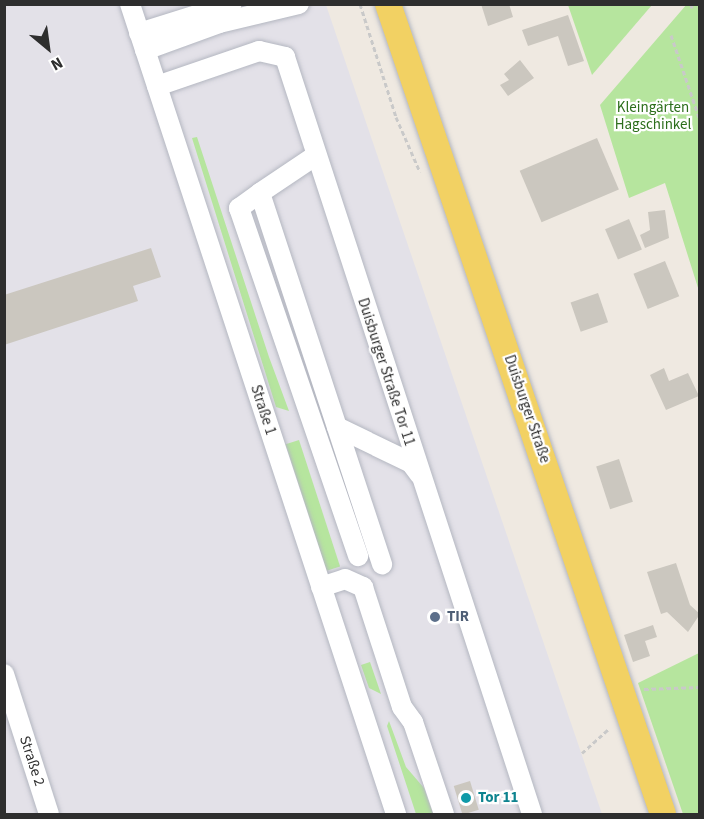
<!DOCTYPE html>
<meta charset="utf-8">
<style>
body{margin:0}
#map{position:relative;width:704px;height:819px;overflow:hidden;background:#efe9e1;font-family:"Source Sans 3",sans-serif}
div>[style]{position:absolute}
.industrial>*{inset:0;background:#e3e1e8}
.green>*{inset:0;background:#b6e59e;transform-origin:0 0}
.building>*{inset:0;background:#cbc7bf;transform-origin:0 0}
.path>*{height:3px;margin-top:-1.5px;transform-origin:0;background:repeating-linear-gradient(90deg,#c9c9c9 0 4.5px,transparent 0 7.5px)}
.roads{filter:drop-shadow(0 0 2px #b4b7c1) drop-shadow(0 0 2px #b4b7c1)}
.minor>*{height:20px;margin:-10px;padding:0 10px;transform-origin:10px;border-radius:10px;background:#fff}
.major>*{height:26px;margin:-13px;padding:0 13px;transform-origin:13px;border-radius:13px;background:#f2d163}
.dots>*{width:16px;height:16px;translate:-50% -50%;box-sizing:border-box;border:3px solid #fff;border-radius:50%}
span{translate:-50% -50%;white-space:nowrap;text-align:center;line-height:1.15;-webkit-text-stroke:4.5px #fff;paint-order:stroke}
.park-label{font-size:15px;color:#2c6e1b}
.street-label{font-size:15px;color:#2e2e2e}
.service-label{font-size:15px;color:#4e5e75;font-weight:700}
.left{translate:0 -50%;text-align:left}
.culture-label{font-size:15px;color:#0d838f;font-weight:700}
.frame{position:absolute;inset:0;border:6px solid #2e2e2e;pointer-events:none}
.north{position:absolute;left:18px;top:18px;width:60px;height:60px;-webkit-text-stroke:4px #fff;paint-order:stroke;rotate:151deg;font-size:16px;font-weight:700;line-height:24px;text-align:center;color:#2e2e2e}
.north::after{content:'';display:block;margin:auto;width:21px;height:27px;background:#2e2e2e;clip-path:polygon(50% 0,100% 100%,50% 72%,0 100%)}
</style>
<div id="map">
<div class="industrial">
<i style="clip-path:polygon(5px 5px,326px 5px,602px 814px,5px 814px)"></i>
</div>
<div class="green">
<i style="clip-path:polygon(687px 4px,700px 5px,699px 291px,665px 183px,629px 198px,600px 105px)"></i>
<i style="clip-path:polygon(568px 5px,568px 4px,652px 5px,592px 75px)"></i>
<i style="clip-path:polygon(197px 137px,269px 357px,289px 411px,276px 407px,192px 138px)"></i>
<i style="left:299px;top:440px;width:133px;height:14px;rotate:72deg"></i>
<i style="clip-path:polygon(699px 653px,699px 814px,683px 814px,638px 683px)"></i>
<i style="clip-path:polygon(370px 662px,381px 694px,369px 688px,361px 665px)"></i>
<i style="clip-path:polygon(389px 721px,406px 767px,424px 788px,433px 814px,416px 814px,387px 726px)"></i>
</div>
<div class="building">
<i style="clip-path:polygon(481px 4px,509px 4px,513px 17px,488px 26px)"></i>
<i style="clip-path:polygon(568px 15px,584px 61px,568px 66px,558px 36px,528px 46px,522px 30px)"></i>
<i style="clip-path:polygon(520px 60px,534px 78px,508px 96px,500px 85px,509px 80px,504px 74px)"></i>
<i style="left:597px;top:138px;width:56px;height:84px;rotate:67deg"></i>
<i style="clip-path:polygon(665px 210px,669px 238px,645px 248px,640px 235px,650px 230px,648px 212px)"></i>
<i style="left:629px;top:219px;width:33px;height:26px;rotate:67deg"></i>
<i style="clip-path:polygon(151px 248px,161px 277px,133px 286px,138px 301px,4px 345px,4px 295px)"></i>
<i style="left:665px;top:261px;width:38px;height:34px;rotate:68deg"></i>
<i style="left:598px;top:293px;width:31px;height:29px;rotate:71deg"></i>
<i style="clip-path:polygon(664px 368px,669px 381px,688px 373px,699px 396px,666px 410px,650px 375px)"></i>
<i style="left:619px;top:459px;width:45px;height:24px;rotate:72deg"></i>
<i style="clip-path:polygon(676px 563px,690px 605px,700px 614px,688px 632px,667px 612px,661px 614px,647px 572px)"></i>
<i style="clip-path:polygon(653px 625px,657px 637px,645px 641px,650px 656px,633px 662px,624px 635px)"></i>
<i style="left:470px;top:781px;width:30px;height:17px;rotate:73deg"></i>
</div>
<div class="path">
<i style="left:360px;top:4px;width:119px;rotate:72.3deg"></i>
<i style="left:396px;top:117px;width:60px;rotate:66.4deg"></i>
<i style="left:691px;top:4px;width:4px;rotate:76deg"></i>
<i style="left:671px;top:35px;width:90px;rotate:71.2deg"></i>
<i style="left:644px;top:689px;width:56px;rotate:-2deg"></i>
<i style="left:582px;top:753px;width:36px;rotate:-42deg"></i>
</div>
<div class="roads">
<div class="minor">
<i style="left:130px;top:4px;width:853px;rotate:71.82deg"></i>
<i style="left:139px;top:33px;width:97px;rotate:-17.3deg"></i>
<i style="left:145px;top:50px;width:79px;rotate:-20deg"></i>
<i style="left:219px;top:23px;width:82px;rotate:-13.4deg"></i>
<i style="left:157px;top:86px;width:108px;rotate:-18.9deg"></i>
<i style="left:259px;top:51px;width:27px;rotate:13deg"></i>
<i style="left:285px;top:57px;width:796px;rotate:71.93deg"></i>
<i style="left:315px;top:156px;width:66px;rotate:146.1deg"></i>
<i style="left:260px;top:193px;width:391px;rotate:71.8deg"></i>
<i style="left:260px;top:193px;width:26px;rotate:144deg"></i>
<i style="left:239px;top:208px;width:368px;rotate:71.1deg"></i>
<i style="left:337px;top:427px;width:82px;rotate:25.9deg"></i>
<i style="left:411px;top:463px;width:15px;rotate:53deg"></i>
<i style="left:321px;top:587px;width:25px;rotate:-18deg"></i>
<i style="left:345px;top:579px;width:20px;rotate:24deg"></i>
<i style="left:363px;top:587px;width:126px;rotate:72deg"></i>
<i style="left:402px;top:707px;width:19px;rotate:54deg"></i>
<i style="left:413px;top:722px;width:97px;rotate:71.4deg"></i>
<i style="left:4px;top:674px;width:147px;rotate:72.2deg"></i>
</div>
<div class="major">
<i style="left:388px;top:4px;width:855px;rotate:71.25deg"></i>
</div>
</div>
<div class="dots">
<i style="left:435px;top:617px;background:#5c6f8a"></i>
<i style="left:466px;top:798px;background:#0f9aa8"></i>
</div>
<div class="park-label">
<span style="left:653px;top:116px">Kleingärten<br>Hagschinkel</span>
</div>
<div class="street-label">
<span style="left:386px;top:372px;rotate:72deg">Duisburger Straße Tor 11</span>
<span style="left:527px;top:409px;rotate:71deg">Duisburger Straße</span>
<span style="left:263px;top:410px;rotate:72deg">Straße 1</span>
<span style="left:32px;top:761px;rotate:72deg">Straße 2</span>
</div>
<div class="service-label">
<span class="left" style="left:447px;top:617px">TIR</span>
</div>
<div class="culture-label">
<span class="left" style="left:478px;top:798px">Tor 11</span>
</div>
<div class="frame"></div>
<div class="north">N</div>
</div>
